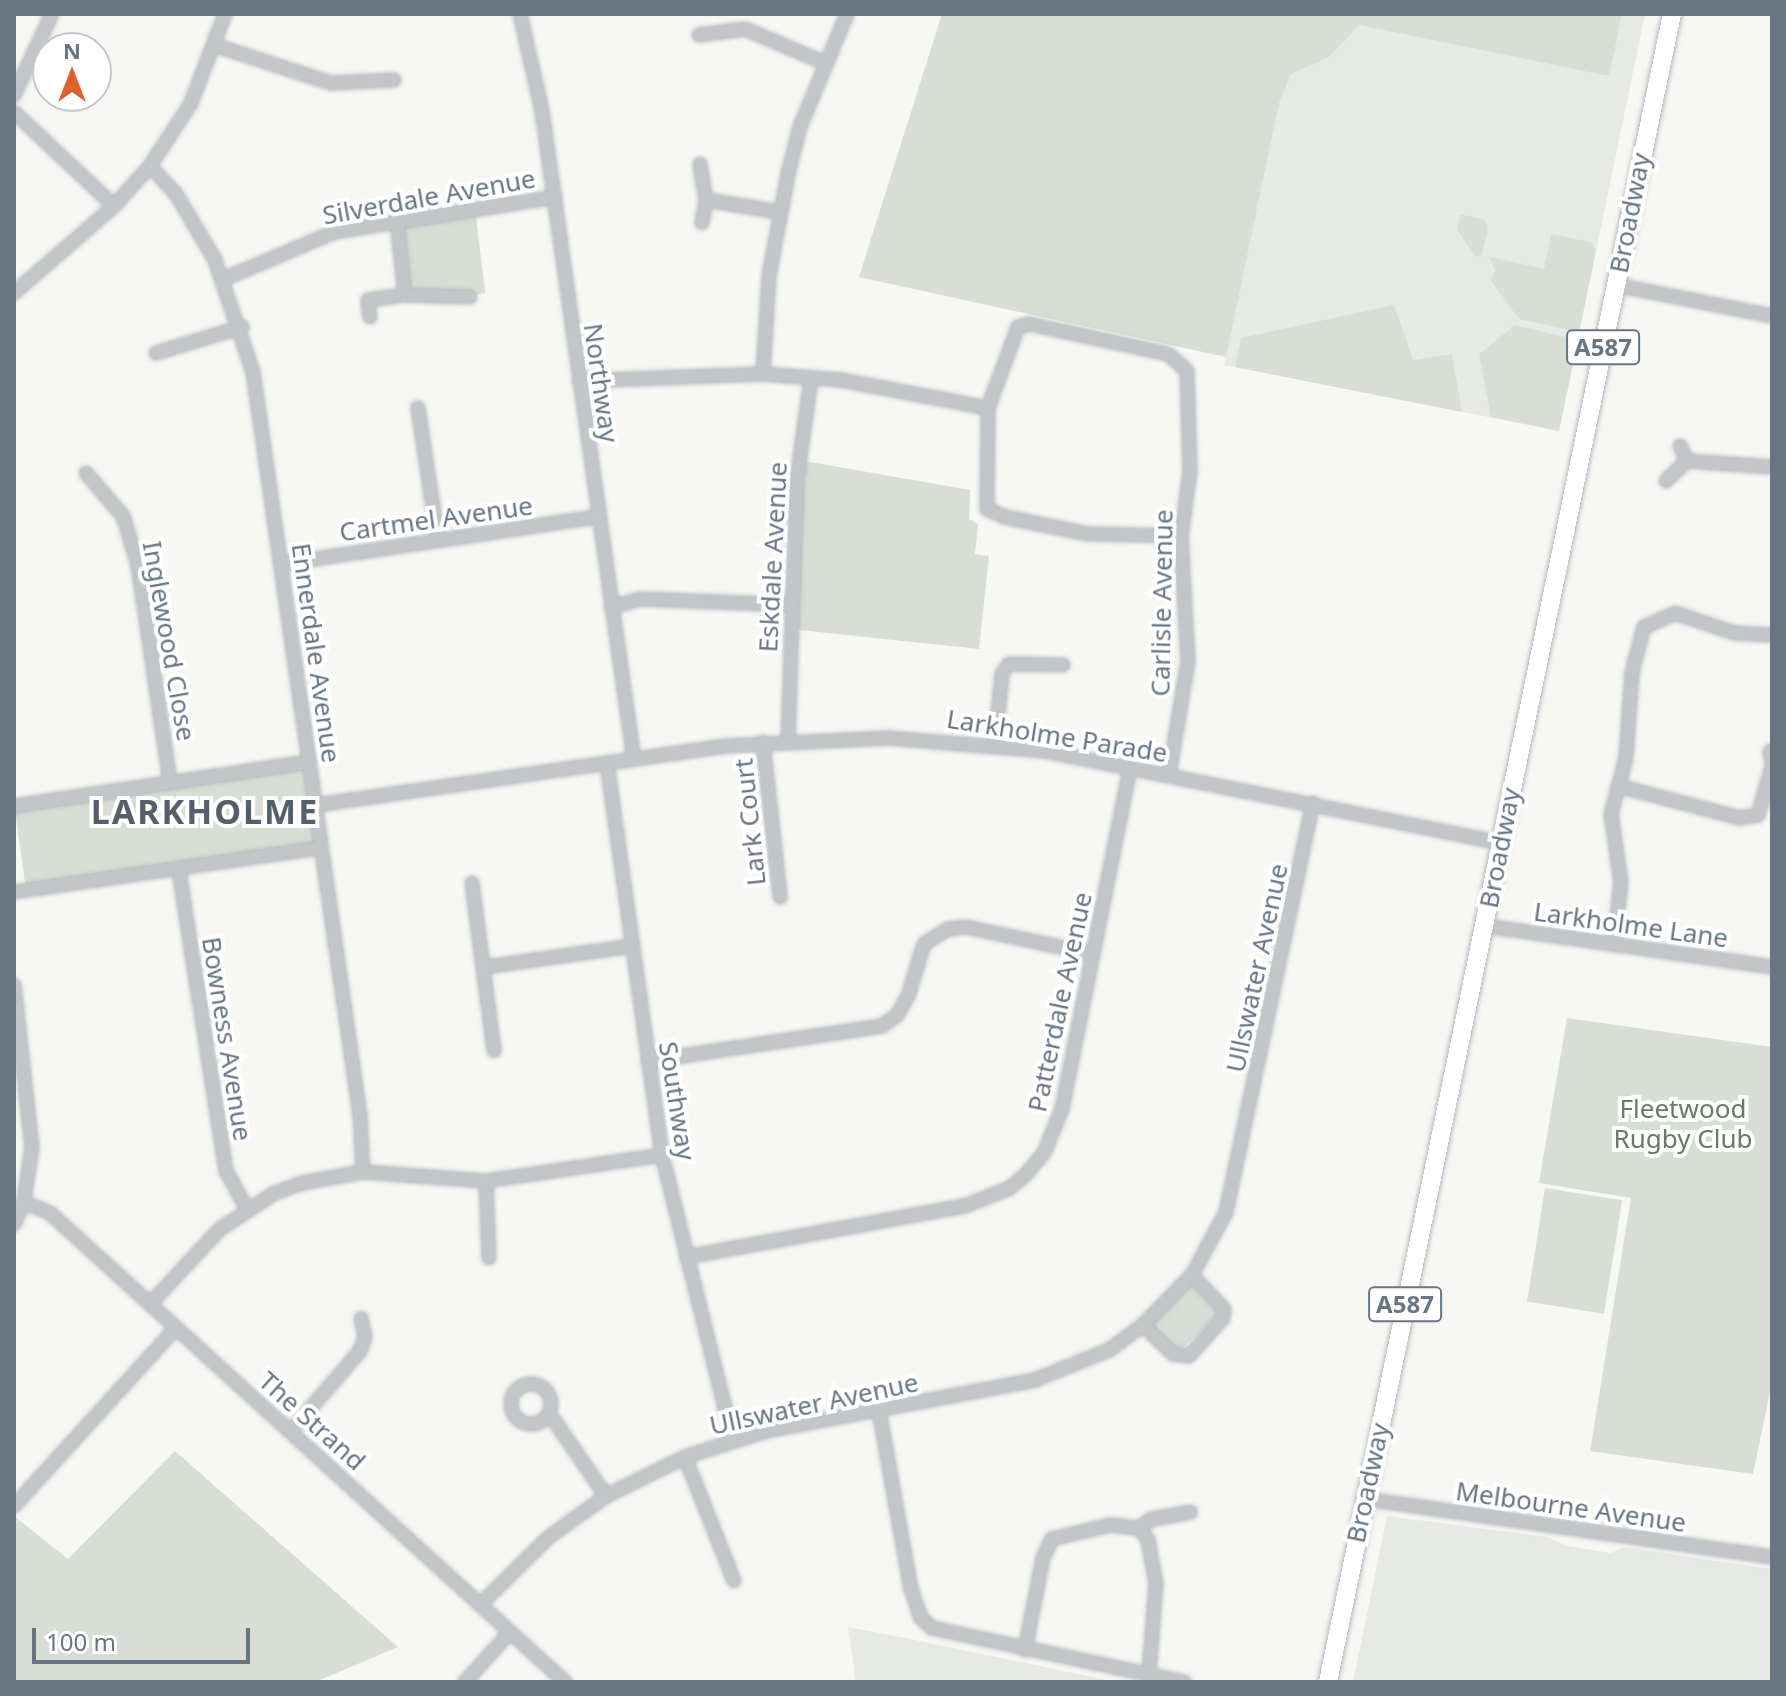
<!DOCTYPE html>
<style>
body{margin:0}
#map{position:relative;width:1786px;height:1696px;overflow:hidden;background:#f7f7f4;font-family:"Noto Sans",sans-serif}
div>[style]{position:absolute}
.built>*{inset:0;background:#e7e9e7}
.green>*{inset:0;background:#d8ded5;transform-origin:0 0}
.roads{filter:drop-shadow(0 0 2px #b5b9bd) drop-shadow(0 0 2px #b5b9bd)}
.street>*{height:12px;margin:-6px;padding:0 6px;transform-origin:6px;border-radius:6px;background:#c2c6c9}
.street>.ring{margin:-6px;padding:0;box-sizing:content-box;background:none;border:12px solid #c2c6c9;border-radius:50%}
.primary>*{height:18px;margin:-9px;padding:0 9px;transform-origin:9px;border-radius:9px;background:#fff}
span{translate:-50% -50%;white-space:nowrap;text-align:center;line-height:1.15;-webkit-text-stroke:8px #fff;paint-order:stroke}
.shield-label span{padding:2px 6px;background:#fff;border:2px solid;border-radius:6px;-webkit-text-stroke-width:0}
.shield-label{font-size:24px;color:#677584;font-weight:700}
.street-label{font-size:26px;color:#677584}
.park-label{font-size:26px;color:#687b65}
.district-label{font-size:34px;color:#545f69;font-weight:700;letter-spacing:2px}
.frame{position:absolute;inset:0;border:16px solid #677584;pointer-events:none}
.north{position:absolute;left:32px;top:32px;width:80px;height:80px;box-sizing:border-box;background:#fff;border:2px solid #c2c8ce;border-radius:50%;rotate:0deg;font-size:22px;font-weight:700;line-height:32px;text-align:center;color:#677584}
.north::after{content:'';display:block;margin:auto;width:28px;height:36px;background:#dd612d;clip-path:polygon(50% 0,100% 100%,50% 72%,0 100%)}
.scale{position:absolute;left:32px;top:1628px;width:218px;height:36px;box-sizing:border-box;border:4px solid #677584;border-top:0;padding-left:10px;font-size:24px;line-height:28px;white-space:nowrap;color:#677584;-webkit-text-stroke:6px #fff;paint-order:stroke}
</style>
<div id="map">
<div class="built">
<i style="clip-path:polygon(942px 14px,1645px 14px,1559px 431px,1224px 365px,1226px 357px,1195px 347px,859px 277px)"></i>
<i style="clip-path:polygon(1387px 1516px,1547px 1537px,1567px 1546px,1611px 1553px,1623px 1547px,1772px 1569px,1772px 1682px,1353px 1682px)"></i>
<i style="clip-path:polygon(848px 1627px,905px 1638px,1117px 1682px,856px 1682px)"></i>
</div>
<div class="green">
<i style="clip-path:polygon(942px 14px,1622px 14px,1609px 76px,1359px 25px,1329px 57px,1291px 74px,1279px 103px,1226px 357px,859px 277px)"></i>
<i style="left:475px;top:209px;width:85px;height:79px;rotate:83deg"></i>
<i style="clip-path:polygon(1460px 214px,1484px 220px,1488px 226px,1482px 255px,1475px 257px,1457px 229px)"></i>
<i style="clip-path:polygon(1551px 234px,1590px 242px,1596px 250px,1579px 332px,1519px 319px,1491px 281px,1495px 269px,1487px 256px,1544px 269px)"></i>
<i style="clip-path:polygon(1394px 305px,1413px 360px,1452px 354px,1462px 412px,1235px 367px,1241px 338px)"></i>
<i style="clip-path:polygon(1515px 325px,1578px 340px,1559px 431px,1491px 417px,1479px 354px)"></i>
<i style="clip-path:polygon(799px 460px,970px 490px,969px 519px,978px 524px,975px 554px,989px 556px,979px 649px,790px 629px)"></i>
<i style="left:309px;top:762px;width:87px;height:298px;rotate:82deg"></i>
<i style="clip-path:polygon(1567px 1018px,1772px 1047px,1772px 1382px,1753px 1474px,1590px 1451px,1631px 1198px,1539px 1183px)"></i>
<i style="left:1545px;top:1188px;width:78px;height:115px;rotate:9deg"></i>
<i style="left:1192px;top:1275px;width:47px;height:70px;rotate:47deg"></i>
<i style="clip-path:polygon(175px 1451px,398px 1647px,315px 1682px,14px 1682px,14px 1516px,68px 1559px)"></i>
</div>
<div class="roads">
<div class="street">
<i style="left:520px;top:14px;width:99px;rotate:77.2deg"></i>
<i style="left:542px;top:111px;width:655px;rotate:81.93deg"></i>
<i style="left:699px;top:35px;width:46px;rotate:-7.4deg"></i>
<i style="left:745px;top:29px;width:87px;rotate:23deg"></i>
<i style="left:217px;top:46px;width:120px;rotate:18deg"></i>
<i style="left:331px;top:83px;width:63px;rotate:-2.7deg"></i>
<i style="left:14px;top:95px;width:89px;rotate:-64.9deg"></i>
<i style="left:14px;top:112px;width:137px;rotate:43.2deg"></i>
<i style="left:700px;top:164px;width:36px;rotate:81deg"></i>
<i style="left:706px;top:200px;width:23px;rotate:100deg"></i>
<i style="left:150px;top:166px;width:38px;rotate:47deg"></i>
<i style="left:176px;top:194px;width:77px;rotate:59.4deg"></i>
<i style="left:215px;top:260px;width:118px;rotate:71.3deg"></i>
<i style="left:253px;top:372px;width:751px;rotate:81.81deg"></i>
<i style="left:360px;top:1115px;width:57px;rotate:87deg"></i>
<i style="left:706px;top:200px;width:74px;rotate:9.3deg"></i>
<i style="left:397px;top:220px;width:75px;rotate:83.9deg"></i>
<i style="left:224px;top:279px;width:120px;rotate:-23.1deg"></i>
<i style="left:334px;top:232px;width:224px;rotate:-9deg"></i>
<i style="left:1616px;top:285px;width:159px;rotate:11.2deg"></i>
<i style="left:14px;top:293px;width:133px;rotate:-41deg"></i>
<i style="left:114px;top:206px;width:54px;rotate:-48deg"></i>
<i style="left:150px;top:166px;width:75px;rotate:-56.9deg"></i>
<i style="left:191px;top:103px;width:95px;rotate:-69.1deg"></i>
<i style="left:370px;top:317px;width:17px;rotate:-97deg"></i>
<i style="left:368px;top:300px;width:37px;rotate:-8deg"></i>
<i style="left:405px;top:295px;width:65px;rotate:1.8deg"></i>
<i style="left:156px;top:353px;width:90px;rotate:-16.8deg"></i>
<i style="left:763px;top:374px;width:98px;rotate:-86.5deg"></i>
<i style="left:769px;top:276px;width:104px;rotate:-79.4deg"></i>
<i style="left:788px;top:174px;width:49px;rotate:-75.7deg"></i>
<i style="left:800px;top:127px;width:122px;rotate:-67.4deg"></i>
<i style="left:579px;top:381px;width:184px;rotate:-2.2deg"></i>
<i style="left:763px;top:374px;width:78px;rotate:4.4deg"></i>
<i style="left:841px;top:380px;width:150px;rotate:10.8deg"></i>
<i style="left:418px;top:408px;width:134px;rotate:81.4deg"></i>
<i style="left:1680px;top:446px;width:17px;rotate:65deg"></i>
<i style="left:86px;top:473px;width:57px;rotate:49.3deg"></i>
<i style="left:123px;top:516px;width:51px;rotate:73deg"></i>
<i style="left:138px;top:565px;width:220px;rotate:81.6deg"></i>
<i style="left:1666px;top:481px;width:29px;rotate:-44deg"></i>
<i style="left:1687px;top:461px;width:85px;rotate:4deg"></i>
<i style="left:281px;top:564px;width:319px;rotate:-8.5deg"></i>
<i style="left:611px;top:607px;width:30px;rotate:-15deg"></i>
<i style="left:640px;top:599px;width:152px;rotate:2.3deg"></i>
<i style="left:788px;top:740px;width:260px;rotate:-88deg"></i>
<i style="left:797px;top:480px;width:103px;rotate:-82.2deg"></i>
<i style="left:763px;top:742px;width:156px;rotate:83.7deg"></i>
<i style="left:995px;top:744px;width:70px;rotate:-84.3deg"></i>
<i style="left:1002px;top:674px;width:12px;rotate:-55deg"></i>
<i style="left:1009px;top:664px;width:54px;rotate:1.1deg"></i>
<i style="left:1770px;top:751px;width:13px;rotate:81deg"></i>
<i style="left:607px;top:763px;width:396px;rotate:82deg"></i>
<i style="left:662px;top:1155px;width:294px;rotate:76deg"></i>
<i style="left:1169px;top:775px;width:116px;rotate:-80.5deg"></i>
<i style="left:1188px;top:661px;width:125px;rotate:-93.2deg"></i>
<i style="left:1181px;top:536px;width:65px;rotate:-82deg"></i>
<i style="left:1190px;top:472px;width:101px;rotate:-91.7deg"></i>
<i style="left:1187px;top:371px;width:25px;rotate:-138deg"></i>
<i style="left:1168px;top:354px;width:142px;rotate:-167.8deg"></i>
<i style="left:1029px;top:324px;width:11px;rotate:165deg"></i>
<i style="left:1018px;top:327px;width:86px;rotate:110.3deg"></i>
<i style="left:988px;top:408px;width:101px;rotate:90.6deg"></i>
<i style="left:987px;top:509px;width:20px;rotate:24deg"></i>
<i style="left:1005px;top:517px;width:85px;rotate:11.6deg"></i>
<i style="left:1088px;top:534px;width:93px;rotate:1.2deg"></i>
<i style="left:1618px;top:786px;width:126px;rotate:14.7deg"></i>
<i style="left:1740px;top:818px;width:18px;rotate:-9deg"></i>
<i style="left:1758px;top:815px;width:50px;rotate:-73.7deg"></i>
<i style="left:316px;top:805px;width:414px;rotate:-8.2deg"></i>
<i style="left:726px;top:746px;width:162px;rotate:-2.8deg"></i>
<i style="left:888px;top:738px;width:158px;rotate:4.7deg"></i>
<i style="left:1045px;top:751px;width:465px;rotate:11.4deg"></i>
<i style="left:14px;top:806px;width:298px;rotate:-8.5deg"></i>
<i style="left:179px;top:871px;width:304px;rotate:81.1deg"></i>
<i style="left:226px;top:1171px;width:43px;rotate:61.1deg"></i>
<i style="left:472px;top:883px;width:169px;rotate:82.5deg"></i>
<i style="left:14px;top:892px;width:310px;rotate:-8.2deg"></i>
<i style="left:1485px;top:926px;width:290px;rotate:8.1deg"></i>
<i style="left:1614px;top:945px;width:63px;rotate:-83.7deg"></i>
<i style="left:1621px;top:882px;width:69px;rotate:-98.4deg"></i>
<i style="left:1611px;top:814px;width:58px;rotate:-75deg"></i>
<i style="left:1626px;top:758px;width:86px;rotate:-86deg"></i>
<i style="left:1632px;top:672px;width:47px;rotate:-75.1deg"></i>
<i style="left:1644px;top:627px;width:34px;rotate:-24deg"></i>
<i style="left:1675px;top:613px;width:62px;rotate:18.7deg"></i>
<i style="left:1734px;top:633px;width:38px;rotate:3deg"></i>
<i style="left:485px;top:967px;width:148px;rotate:-8.1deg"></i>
<i style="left:14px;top:985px;width:163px;rotate:83.7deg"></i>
<i style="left:32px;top:1147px;width:56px;rotate:98.3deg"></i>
<i style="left:24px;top:1202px;width:24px;rotate:114deg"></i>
<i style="left:648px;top:1061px;width:237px;rotate:-8.5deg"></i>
<i style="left:882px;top:1026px;width:19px;rotate:-36deg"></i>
<i style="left:897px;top:1015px;width:22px;rotate:-60deg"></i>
<i style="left:908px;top:996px;width:54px;rotate:-72.9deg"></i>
<i style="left:924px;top:944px;width:28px;rotate:-32deg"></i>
<i style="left:948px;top:929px;width:18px;rotate:-6deg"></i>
<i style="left:966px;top:927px;width:130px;rotate:12deg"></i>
<i style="left:486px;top:1181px;width:77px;rotate:87.8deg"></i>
<i style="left:24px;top:1202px;width:28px;rotate:23deg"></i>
<i style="left:50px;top:1213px;width:697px;rotate:42.32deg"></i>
<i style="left:686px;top:1257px;width:284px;rotate:-10.4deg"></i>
<i style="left:965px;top:1206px;width:48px;rotate:-21.8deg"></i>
<i style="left:1010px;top:1188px;width:23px;rotate:-41deg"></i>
<i style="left:1027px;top:1173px;width:26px;rotate:-50deg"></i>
<i style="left:1044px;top:1153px;width:48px;rotate:-67.8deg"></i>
<i style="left:1062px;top:1109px;width:348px;rotate:-78.7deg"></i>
<i style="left:150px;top:1304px;width:103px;rotate:-47deg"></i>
<i style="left:220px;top:1229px;width:64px;rotate:-33.4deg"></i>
<i style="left:273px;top:1194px;width:31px;rotate:-21deg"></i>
<i style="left:302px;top:1183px;width:62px;rotate:-10.2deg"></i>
<i style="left:363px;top:1172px;width:123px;rotate:4.2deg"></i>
<i style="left:486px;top:1181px;width:178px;rotate:-8.4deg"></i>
<i style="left:1143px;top:1325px;width:42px;rotate:44deg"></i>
<i style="left:1173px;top:1354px;width:16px;rotate:7deg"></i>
<i style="left:1189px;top:1356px;width:51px;rotate:-48.2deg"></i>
<i style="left:1223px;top:1318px;width:9px;rotate:-84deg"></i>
<i style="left:1224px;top:1309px;width:47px;rotate:-133.3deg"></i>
<i class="ring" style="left:511px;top:1384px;width:28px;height:28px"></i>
<i style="left:879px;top:1410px;width:182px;rotate:79.9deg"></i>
<i style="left:911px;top:1589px;width:31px;rotate:71deg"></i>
<i style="left:921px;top:1618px;width:15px;rotate:42deg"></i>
<i style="left:932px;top:1628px;width:258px;rotate:12.1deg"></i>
<i style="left:549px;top:1413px;width:101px;rotate:55.5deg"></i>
<i style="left:291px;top:1431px;width:106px;rotate:-49.2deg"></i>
<i style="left:360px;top:1351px;width:15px;rotate:-70deg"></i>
<i style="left:365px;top:1337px;width:19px;rotate:-102deg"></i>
<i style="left:685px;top:1457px;width:133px;rotate:68.4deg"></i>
<i style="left:1365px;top:1499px;width:411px;rotate:8.1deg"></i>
<i style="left:14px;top:1506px;width:241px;rotate:-47.7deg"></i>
<i style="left:1139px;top:1528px;width:15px;rotate:53deg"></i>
<i style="left:1148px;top:1540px;width:44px;rotate:79.5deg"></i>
<i style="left:1156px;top:1583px;width:92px;rotate:94.4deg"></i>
<i style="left:481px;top:1604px;width:95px;rotate:-44.6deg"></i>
<i style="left:549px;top:1537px;width:70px;rotate:-35.7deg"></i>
<i style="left:606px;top:1496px;width:88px;rotate:-26.3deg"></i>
<i style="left:685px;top:1457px;width:85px;rotate:-17.8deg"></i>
<i style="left:766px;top:1431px;width:274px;rotate:-10.7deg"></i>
<i style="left:1035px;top:1380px;width:80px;rotate:-22.1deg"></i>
<i style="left:1109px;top:1350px;width:42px;rotate:-36.3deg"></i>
<i style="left:1143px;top:1325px;width:70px;rotate:-45.6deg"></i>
<i style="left:1192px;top:1275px;width:72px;rotate:-61.6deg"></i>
<i style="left:1226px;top:1212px;width:418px;rotate:-78deg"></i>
<i style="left:1025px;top:1650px;width:94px;rotate:-78.9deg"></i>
<i style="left:1043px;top:1558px;width:21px;rotate:-65deg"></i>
<i style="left:1052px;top:1539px;width:60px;rotate:-13.6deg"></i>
<i style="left:1110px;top:1525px;width:29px;rotate:6deg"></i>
<i style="left:1139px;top:1528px;width:16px;rotate:-35deg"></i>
<i style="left:1152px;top:1519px;width:39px;rotate:-10deg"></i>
<i style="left:465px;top:1682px;width:67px;rotate:-48deg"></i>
</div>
<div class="primary">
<i style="left:1328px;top:1682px;width:1703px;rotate:-78.35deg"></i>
</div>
</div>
<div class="shield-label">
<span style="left:1603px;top:347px">A587</span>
<span style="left:1405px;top:1304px">A587</span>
</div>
<div class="street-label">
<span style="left:429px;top:197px;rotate:-10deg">Silverdale Avenue</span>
<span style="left:1630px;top:213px;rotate:-79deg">Broadway</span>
<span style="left:601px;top:383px;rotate:82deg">Northway</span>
<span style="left:436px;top:519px;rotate:-8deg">Cartmel Avenue</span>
<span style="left:773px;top:557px;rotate:-87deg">Eskdale Avenue</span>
<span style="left:1162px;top:603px;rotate:-89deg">Carlisle Avenue</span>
<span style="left:169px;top:641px;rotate:80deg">Inglewood Close</span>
<span style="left:316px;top:653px;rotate:82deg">Ennerdale Avenue</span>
<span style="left:1057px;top:736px;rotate:9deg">Larkholme Parade</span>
<span style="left:750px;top:822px;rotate:-96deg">Lark Court</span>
<span style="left:1500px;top:848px;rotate:-79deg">Broadway</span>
<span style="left:1631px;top:925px;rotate:8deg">Larkholme Lane</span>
<span style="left:1257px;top:968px;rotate:-78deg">Ullswater Avenue</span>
<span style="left:1060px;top:1002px;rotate:-78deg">Patterdale Avenue</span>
<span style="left:227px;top:1039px;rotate:81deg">Bowness Avenue</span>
<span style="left:677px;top:1101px;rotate:81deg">Southway</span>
<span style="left:814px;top:1404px;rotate:-12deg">Ullswater Avenue</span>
<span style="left:312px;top:1421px;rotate:42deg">The Strand</span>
<span style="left:1368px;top:1483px;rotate:-78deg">Broadway</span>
<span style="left:1571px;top:1507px;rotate:8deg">Melbourne Avenue</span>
</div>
<div class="park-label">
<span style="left:1683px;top:1124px">Fleetwood<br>Rugby Club</span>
</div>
<div class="district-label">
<span style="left:205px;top:812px">LARKHOLME</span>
</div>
<div class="frame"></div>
<div class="north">N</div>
<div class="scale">100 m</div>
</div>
